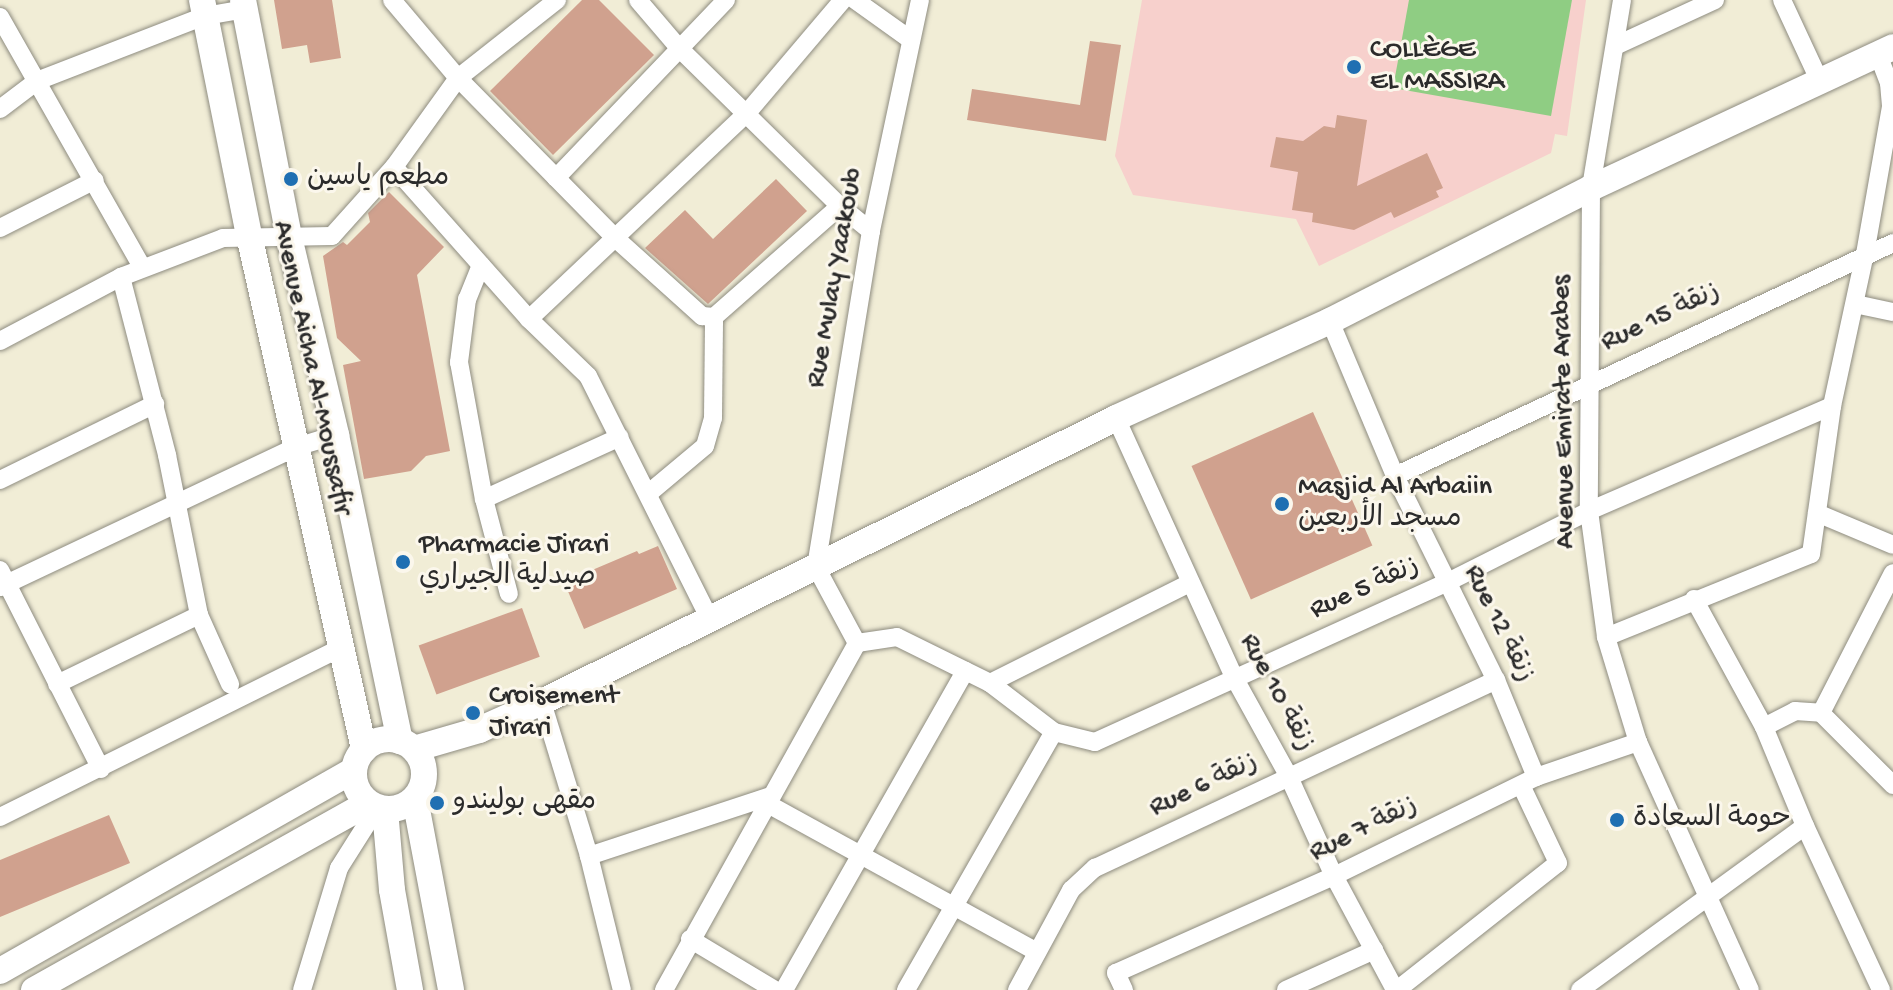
<!DOCTYPE html>
<meta charset="utf-8">
<style>
body{margin:0}
#map{position:relative;width:1893px;height:990px;overflow:hidden;background:#f1edd6;font-family:"Gochi Hand","Playpen Sans Arabic",sans-serif}
div>[style]{position:absolute}
.built>*{inset:0;background:#f7d0cc}
.green>*{inset:0;background:#8fcd83}
.building>*{inset:0;background:#d0a18e;transform-origin:0 0}
.roads{filter:drop-shadow(0 0 2px #8e8c80) drop-shadow(0 0 2px #8e8c80)}
.street>*{height:18px;margin:-9px;padding:0 9px;transform-origin:9px;border-radius:9px;background:#fff}
.secondary>*{height:26px;margin:-13px;padding:0 13px;transform-origin:13px;border-radius:13px;background:#fff}
.secondary>.ring{margin:-13px;padding:0;box-sizing:content-box;background:none;border:26px solid #fff;border-radius:50%}
.dots>*{width:22px;height:22px;translate:-50% -50%;box-sizing:border-box;border:4px solid #fbf7ec;border-radius:50%}
span{translate:-50% -50%;white-space:nowrap;text-align:center;line-height:1.15;-webkit-text-stroke:6px #fbf7ec;paint-order:stroke}
.poi-label{font-size:28px;color:#2b2b2b}
.left{translate:0 -50%;text-align:left}
.street-label{font-size:28px;color:#2b2b2b}
</style>
<div id="map">
<div class="built">
<i style="clip-path:polygon(1142px 0,1586px 0,1567px 136px,1555px 134px,1551px 153px,1319px 266px,1296px 219px,1133px 195px,1115px 156px)"></i>
</div>
<div class="green">
<i style="clip-path:polygon(1409px 0,1572px 0,1551px 116px,1393px 88px)"></i>
</div>
<div class="building">
<i style="clip-path:polygon(274px 0,332px 0,341px 58px,310px 63px,307px 45px,282px 49px)"></i>
<i style="clip-path:polygon(582px 0,599px 0,654px 55px,553px 155px,490px 91px)"></i>
<i style="clip-path:polygon(1090px 41px,1121px 45px,1106px 141px,967px 120px,972px 89px,1080px 105px)"></i>
<i style="clip-path:polygon(1337px 115px,1367px 120px,1357px 186px,1427px 153px,1443px 188px,1436px 191px,1439px 197px,1394px 218px,1391px 212px,1354px 230px,1312px 222px,1313px 213px,1292px 210px,1298px 172px,1270px 167px,1276px 137px,1303px 141px,1324px 126px,1335px 128px)"></i>
<i style="clip-path:polygon(776px 179px,807px 211px,708px 304px,645px 248px,685px 210px,713px 239px)"></i>
<i style="clip-path:polygon(389px 192px,444px 247px,417px 275px,450px 451px,426px 456px,411px 471px,364px 479px,343px 365px,361px 361px,337px 338px,323px 256px,343px 242px,347px 245px,370px 222px,368px 213px)"></i>
<i style="left:1313px;top:412px;width:146px;height:133px;rotate:66deg"></i>
<i style="clip-path:polygon(658px 546px,677px 589px,584px 629px,564px 582px,637px 551px,639px 554px)"></i>
<i style="left:522px;top:608px;width:52px;height:110px;rotate:70deg"></i>
<i style="clip-path:polygon(109px 815px,130px 863px,0 917px,0 860px)"></i>
</div>
<div class="roads">
<div class="street">
<i style="left:392px;top:0;width:102px;rotate:49.8deg"></i>
<i style="left:458px;top:78px;width:221px;rotate:45.5deg"></i>
<i style="left:613px;top:236px;width:120px;rotate:42deg"></i>
<i style="left:702px;top:316px;width:12px;rotate:5deg"></i>
<i style="left:714px;top:317px;width:168px;rotate:-41.4deg"></i>
<i style="left:638px;top:0;width:63px;rotate:49.5deg"></i>
<i style="left:679px;top:48px;width:226px;rotate:44.5deg"></i>
<i style="left:840px;top:206px;width:40px;rotate:39deg"></i>
<i style="left:855px;top:0;width:69px;rotate:35.5deg"></i>
<i style="left:920px;top:0;width:236px;rotate:102deg"></i>
<i style="left:871px;top:231px;width:340px;rotate:99.3deg"></i>
<i style="left:816px;top:567px;width:86px;rotate:61.7deg"></i>
<i style="left:857px;top:643px;width:40px;rotate:-8.5deg"></i>
<i style="left:897px;top:637px;width:104px;rotate:26.3deg"></i>
<i style="left:990px;top:683px;width:81px;rotate:37.4deg"></i>
<i style="left:1054px;top:732px;width:42px;rotate:13.7deg"></i>
<i style="left:1095px;top:742px;width:385px;rotate:-24.4deg"></i>
<i style="left:1446px;top:583px;width:160px;rotate:-26.7deg"></i>
<i style="left:1589px;top:511px;width:265px;rotate:-23.4deg"></i>
<i style="left:1622px;top:0;width:191px;rotate:99.4deg"></i>
<i style="left:1591px;top:188px;width:323px;rotate:90.4deg"></i>
<i style="left:1589px;top:511px;width:127px;rotate:82.3deg"></i>
<i style="left:1606px;top:637px;width:110px;rotate:73.1deg"></i>
<i style="left:1638px;top:742px;width:272px;rotate:65.7deg"></i>
<i style="left:1782px;top:0;width:90px;rotate:65.1deg"></i>
<i style="left:0;top:17px;width:288px;rotate:60.4deg"></i>
<i style="left:1615px;top:46px;width:110px;rotate:-24.7deg"></i>
<i style="left:0;top:109px;width:46px;rotate:-37.1deg"></i>
<i style="left:37px;top:81px;width:180px;rotate:-21.2deg"></i>
<i style="left:205px;top:16px;width:41px;rotate:-9.9deg"></i>
<i style="left:394px;top:167px;width:203px;rotate:48.4deg"></i>
<i style="left:529px;top:319px;width:82px;rotate:44deg"></i>
<i style="left:588px;top:376px;width:271px;rotate:63.4deg"></i>
<i style="left:556px;top:178px;width:246px;rotate:-46.3deg"></i>
<i style="left:0;top:228px;width:106px;rotate:-26.8deg"></i>
<i style="left:481px;top:265px;width:37px;rotate:112deg"></i>
<i style="left:467px;top:299px;width:64px;rotate:97.2deg"></i>
<i style="left:459px;top:362px;width:139px;rotate:79.7deg"></i>
<i style="left:484px;top:499px;width:98px;rotate:75.3deg"></i>
<i style="left:121px;top:277px;width:184px;rotate:75.5deg"></i>
<i style="left:167px;top:455px;width:163px;rotate:78.7deg"></i>
<i style="left:199px;top:615px;width:76px;rotate:65.8deg"></i>
<i style="left:1855px;top:304px;width:39px;rotate:12deg"></i>
<i style="left:529px;top:319px;width:300px;rotate:-43.4deg"></i>
<i style="left:747px;top:113px;width:148px;rotate:-49.7deg"></i>
<i style="left:1330px;top:321px;width:168px;rotate:67.2deg"></i>
<i style="left:1395px;top:476px;width:228px;rotate:63.7deg"></i>
<i style="left:1496px;top:680px;width:105px;rotate:67.6deg"></i>
<i style="left:0;top:341px;width:137px;rotate:-27.9deg"></i>
<i style="left:121px;top:277px;width:109px;rotate:-20.9deg"></i>
<i style="left:223px;top:238px;width:109px;rotate:-1.1deg"></i>
<i style="left:332px;top:236px;width:93px;rotate:-48.1deg"></i>
<i style="left:394px;top:167px;width:110px;rotate:-54.3deg"></i>
<i style="left:458px;top:78px;width:126px;rotate:-38.2deg"></i>
<i style="left:1116px;top:418px;width:287px;rotate:65.5deg"></i>
<i style="left:1235px;top:679px;width:112px;rotate:61.1deg"></i>
<i style="left:1289px;top:777px;width:109px;rotate:65.6deg"></i>
<i style="left:1334px;top:876px;width:129px;rotate:61.8deg"></i>
<i style="left:1395px;top:476px;width:550px;rotate:-25.07deg"></i>
<i style="left:0;top:480px;width:173px;rotate:-26.1deg"></i>
<i style="left:649px;top:493px;width:73px;rotate:-40deg"></i>
<i style="left:705px;top:446px;width:29px;rotate:-74deg"></i>
<i style="left:713px;top:418px;width:101px;rotate:-89.4deg"></i>
<i style="left:484px;top:499px;width:149px;rotate:-24.5deg"></i>
<i style="left:1817px;top:513px;width:82px;rotate:22.8deg"></i>
<i style="left:0;top:570px;width:223px;rotate:63.1deg"></i>
<i style="left:0;top:587px;width:327px;rotate:-25.3deg"></i>
<i style="left:296px;top:447px;width:42px;rotate:-16.7deg"></i>
<i style="left:1694px;top:599px;width:146px;rotate:61.3deg"></i>
<i style="left:1764px;top:727px;width:107px;rotate:67.5deg"></i>
<i style="left:1805px;top:826px;width:181px;rotate:65.1deg"></i>
<i style="left:1606px;top:637px;width:221px;rotate:-22deg"></i>
<i style="left:1811px;top:554px;width:149px;rotate:-81.9deg"></i>
<i style="left:1832px;top:406px;width:156px;rotate:-77.8deg"></i>
<i style="left:1865px;top:254px;width:150px;rotate:-80deg"></i>
<i style="left:1891px;top:106px;width:23px;rotate:-95deg"></i>
<i style="left:1889px;top:83px;width:31px;rotate:-111deg"></i>
<i style="left:990px;top:683px;width:224px;rotate:-26.6deg"></i>
<i style="left:57px;top:684px;width:158px;rotate:-25.9deg"></i>
<i style="left:542px;top:702px;width:161px;rotate:73deg"></i>
<i style="left:589px;top:856px;width:138px;rotate:76.2deg"></i>
<i style="left:1821px;top:713px;width:157px;rotate:-62.8deg"></i>
<i style="left:1764px;top:727px;width:35px;rotate:-27deg"></i>
<i style="left:1795px;top:711px;width:26px;rotate:4deg"></i>
<i style="left:1821px;top:713px;width:102px;rotate:45deg"></i>
<i style="left:766px;top:803px;width:309px;rotate:28.8deg"></i>
<i style="left:0;top:817px;width:380px;rotate:-26.4deg"></i>
<i style="left:589px;top:856px;width:191px;rotate:-18.3deg"></i>
<i style="left:690px;top:939px;width:99px;rotate:31deg"></i>
<i style="left:302px;top:990px;width:127px;rotate:-73.1deg"></i>
<i style="left:339px;top:868px;width:71px;rotate:-57.7deg"></i>
<i style="left:664px;top:990px;width:397px;rotate:-60.9deg"></i>
<i style="left:784px;top:990px;width:367px;rotate:-60.4deg"></i>
<i style="left:906px;top:990px;width:297px;rotate:-60.2deg"></i>
<i style="left:1017px;top:990px;width:114px;rotate:-61.6deg"></i>
<i style="left:1071px;top:890px;width:33px;rotate:-43deg"></i>
<i style="left:1095px;top:868px;width:443px;rotate:-25.1deg"></i>
<i style="left:1124px;top:990px;width:19px;rotate:-115deg"></i>
<i style="left:1116px;top:973px;width:239px;rotate:-24deg"></i>
<i style="left:1334px;top:876px;width:225px;rotate:-26.1deg"></i>
<i style="left:1536px;top:777px;width:108px;rotate:-18.9deg"></i>
<i style="left:1286px;top:990px;width:97px;rotate:-24.4deg"></i>
<i style="left:1397px;top:990px;width:205px;rotate:-38.3deg"></i>
<i style="left:1558px;top:863px;width:86px;rotate:-115.4deg"></i>
<i style="left:1580px;top:990px;width:278px;rotate:-36.1deg"></i>
</div>
<div class="secondary">
<i style="left:202px;top:0;width:240px;rotate:78.7deg"></i>
<i style="left:249px;top:235px;width:527px;rotate:77.39deg"></i>
<i style="left:243px;top:0;width:241px;rotate:79deg"></i>
<i style="left:289px;top:237px;width:204px;rotate:76.6deg"></i>
<i style="left:336px;top:435px;width:313px;rotate:78.2deg"></i>
<i class="ring" style="left:354px;top:739px;width:44px;height:44px"></i>
<i style="left:414px;top:749px;width:68px;rotate:-16.3deg"></i>
<i style="left:479px;top:730px;width:69px;rotate:-24deg"></i>
<i style="left:542px;top:702px;width:640px;rotate:-26.32deg"></i>
<i style="left:1116px;top:418px;width:235px;rotate:-24.4deg"></i>
<i style="left:1330px;top:321px;width:293px;rotate:-27deg"></i>
<i style="left:1591px;top:188px;width:333px;rotate:-25deg"></i>
<i style="left:415px;top:799px;width:194px;rotate:79.3deg"></i>
<i style="left:385px;top:810px;width:80px;rotate:85deg"></i>
<i style="left:392px;top:890px;width:102px;rotate:79.8deg"></i>
<i style="left:0;top:971px;width:407px;rotate:-29.6deg"></i>
<i style="left:34px;top:990px;width:383px;rotate:-29.2deg"></i>
</div>
</div>
<div class="dots">
<i style="left:1354px;top:67px;background:#1f6fb2"></i>
<i style="left:291px;top:179px;background:#1f6fb2"></i>
<i style="left:1282px;top:504px;background:#1f6fb2"></i>
<i style="left:403px;top:562px;background:#1f6fb2"></i>
<i style="left:473px;top:713px;background:#1f6fb2"></i>
<i style="left:437px;top:803px;background:#1f6fb2"></i>
<i style="left:1617px;top:820px;background:#1f6fb2"></i>
</div>
<div class="poi-label">
<span class="left" style="left:1370px;top:67px">COLLÈGE<br>EL MASSIRA</span>
<span class="left" style="left:307px;top:179px">مطعم ياسين</span>
<span class="left" style="left:1298px;top:504px">Masjid Al Arbaiin<br>مسجد الأربعين</span>
<span class="left" style="left:419px;top:562px">Pharmacie Jirari<br>صيدلية الجيراري</span>
<span class="left" style="left:489px;top:713px">Croisement<br>Jirari</span>
<span class="left" style="left:453px;top:803px">مقهى بوليندو</span>
<span class="left" style="left:1633px;top:820px">حومة السعادة</span>
</div>
<div class="street-label">
<span style="left:836px;top:278px;rotate:-80deg">Rue Mulay Yaakoub</span>
<span style="left:1661px;top:318px;rotate:-25deg">Rue 15 زنقة</span>
<span style="left:311px;top:368px;rotate:78deg">Avenue Aicha Al-Moussafir</span>
<span style="left:1565px;top:412px;rotate:-91deg">Avenue Emirate Arabes</span>
<span style="left:1365px;top:589px;rotate:-24deg">Rue 5 زنقة</span>
<span style="left:1498px;top:624px;rotate:64deg">Rue 12 زنقة</span>
<span style="left:1276px;top:693px;rotate:62deg">Rue 10 زنقة</span>
<span style="left:1204px;top:786px;rotate:-25deg">Rue 6 زنقة</span>
<span style="left:1364px;top:830px;rotate:-26deg">Rue 7 زنقة</span>
</div>
</div>
